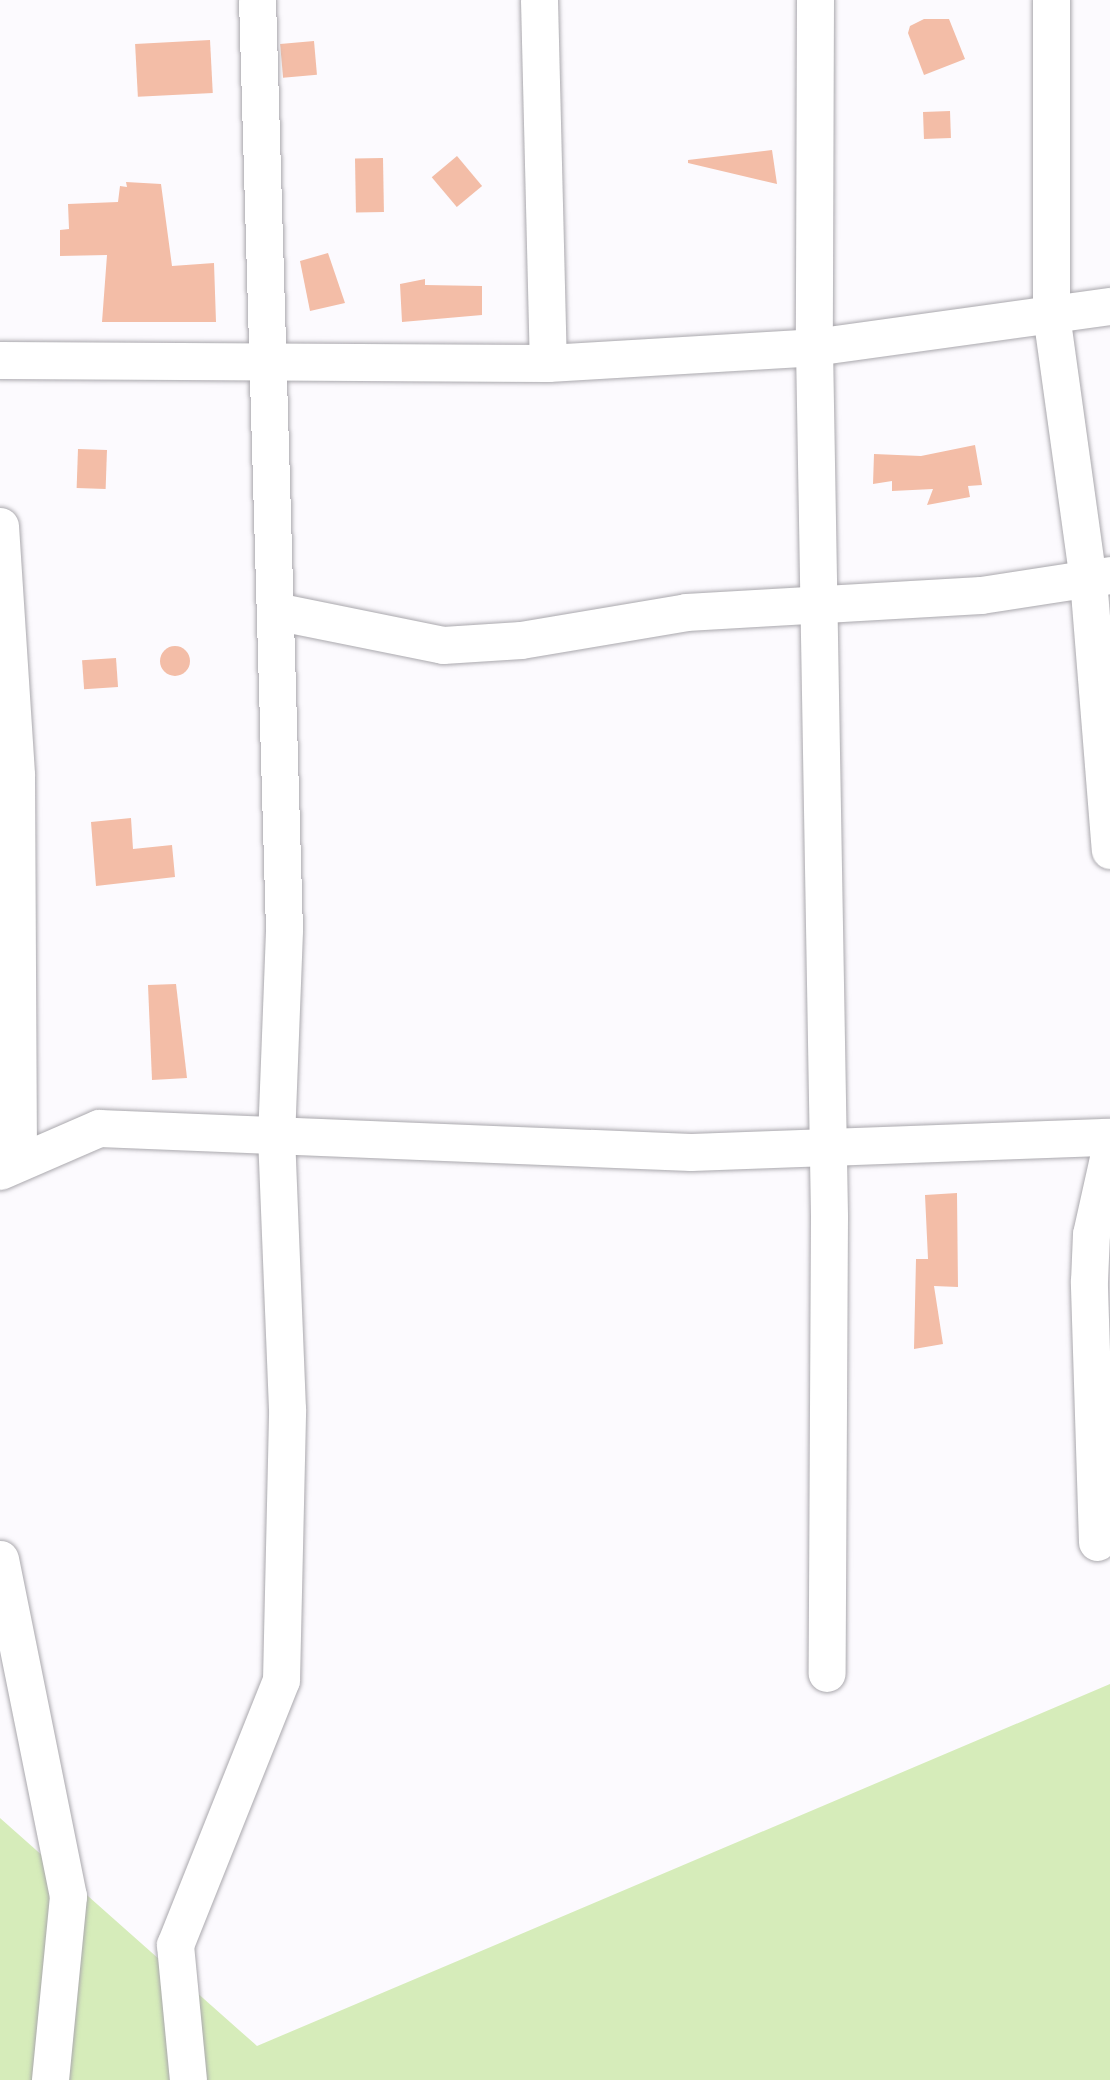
<!DOCTYPE html>
<style>
body{margin:0}
#map{position:relative;width:1110px;height:2080px;overflow:hidden;background:#fcfafe;font-family:"IBM Plex Serif",serif}
div>[style]{position:absolute}
.green>*{inset:0;background:#d6ecba}
.building>*{inset:0;background:#f3bda7;transform-origin:0 0}
.round{border-radius:50%}
.roads{filter:drop-shadow(0 0 2px #aaa8ad) drop-shadow(0 0 2px #aaa8ad)}
.minor>*{height:37px;margin:-18.5px;padding:0 18.5px;transform-origin:18.5px;border-radius:18.5px;background:#fff}
span{translate:-50% -50%;white-space:nowrap;text-align:center;line-height:1.15;-webkit-text-stroke:7px #fff;paint-order:stroke}
</style>
<div id="map">
<div class="green">
<i style="clip-path:polygon(1110px 1684px,1110px 2080px,0 2080px,0 1818px,257px 2046px)"></i>
</div>
<div class="building">
<i style="clip-path:polygon(924px 19px,949px 19px,965px 59px,924px 75px,908px 33px,910px 26px)"></i>
<i style="left:210px;top:40px;width:53px;height:75px;rotate:87deg"></i>
<i style="left:314px;top:41px;width:34px;height:34px;rotate:85deg"></i>
<i style="left:950px;top:111px;width:27px;height:27px;rotate:88deg"></i>
<i style="clip-path:polygon(772px 150px,777px 184px,688px 163px,688px 160px)"></i>
<i style="left:457px;top:156px;width:39px;height:33px;rotate:50deg"></i>
<i style="left:383px;top:158px;width:54px;height:28px;rotate:89deg"></i>
<i style="clip-path:polygon(126px 182px,161px 184px,172px 266px,214px 263px,216px 322px,102px 322px,107px 255px,60px 256px,60px 230px,69px 229px,68px 204px,118px 202px,120px 186px,127px 187px)"></i>
<i style="clip-path:polygon(328px 253px,345px 303px,310px 311px,300px 261px)"></i>
<i style="clip-path:polygon(425px 279px,425px 285px,482px 286px,482px 315px,402px 322px,400px 284px)"></i>
<i style="clip-path:polygon(975px 445px,982px 485px,968px 486px,970px 497px,927px 505px,933px 489px,892px 491px,892px 481px,873px 484px,874px 454px,921px 456px)"></i>
<i style="left:78px;top:449px;width:29px;height:39px;rotate:2deg"></i>
<i class="round" style="left:160px;top:646px;width:30px;height:30px"></i>
<i style="left:116px;top:658px;width:29px;height:34px;rotate:86deg"></i>
<i style="clip-path:polygon(131px 818px,133px 849px,172px 845px,175px 877px,96px 886px,91px 822px)"></i>
<i style="clip-path:polygon(176px 984px,187px 1078px,152px 1080px,148px 985px)"></i>
<i style="clip-path:polygon(957px 1193px,958px 1287px,934px 1286px,943px 1344px,914px 1349px,916px 1259px,928px 1259px,925px 1195px)"></i>
</div>
<div class="roads">
<div class="minor">
<i style="left:539px;top:0;width:363px;rotate:88.6deg"></i>
<i style="left:815px;top:0;width:347px;rotate:90.2deg"></i>
<i style="left:814px;top:347px;width:870px;rotate:89.01deg"></i>
<i style="left:829px;top:1217px;width:456px;rotate:90.3deg"></i>
<i style="left:1051px;top:0;width:314px;rotate:90deg"></i>
<i style="left:1051px;top:314px;width:268px;rotate:82.1deg"></i>
<i style="left:1088px;top:579px;width:272px;rotate:85.4deg"></i>
<i style="left:0;top:360px;width:548px;rotate:0.31deg"></i>
<i style="left:548px;top:363px;width:266px;rotate:-3.4deg"></i>
<i style="left:814px;top:347px;width:299px;rotate:-7.9deg"></i>
<i style="left:0;top:526px;width:250px;rotate:86.3deg"></i>
<i style="left:16px;top:775px;width:387px;rotate:89.7deg"></i>
<i style="left:275px;top:611px;width:171px;rotate:11.4deg"></i>
<i style="left:443px;top:645px;width:78px;rotate:-3.7deg"></i>
<i style="left:521px;top:640px;width:167px;rotate:-9.6deg"></i>
<i style="left:686px;top:612px;width:295px;rotate:-3.3deg"></i>
<i style="left:981px;top:595px;width:131px;rotate:-8.8deg"></i>
<i style="left:0;top:1171px;width:108px;rotate:-23.5deg"></i>
<i style="left:99px;top:1128px;width:592px;rotate:2.32deg"></i>
<i style="left:691px;top:1152px;width:419px;rotate:-2.1deg"></i>
<i style="left:1097px;top:1542px;width:261px;rotate:-91.8deg"></i>
<i style="left:1089px;top:1281px;width:47px;rotate:-87.6deg"></i>
<i style="left:1091px;top:1234px;width:87px;rotate:-77.4deg"></i>
<i style="left:0;top:1559px;width:344px;rotate:78.6deg"></i>
<i style="left:68px;top:1896px;width:185px;rotate:95.6deg"></i>
<i style="left:188px;top:2080px;width:136px;rotate:-95.5deg"></i>
<i style="left:175px;top:1945px;width:285px;rotate:-68.2deg"></i>
<i style="left:281px;top:1680px;width:271px;rotate:-88.7deg"></i>
<i style="left:287px;top:1409px;width:270px;rotate:-92.3deg"></i>
<i style="left:276px;top:1139px;width:209px;rotate:-87.8deg"></i>
<i style="left:284px;top:930px;width:930px;rotate:-91.66deg"></i>
</div>
</div>
</div>
